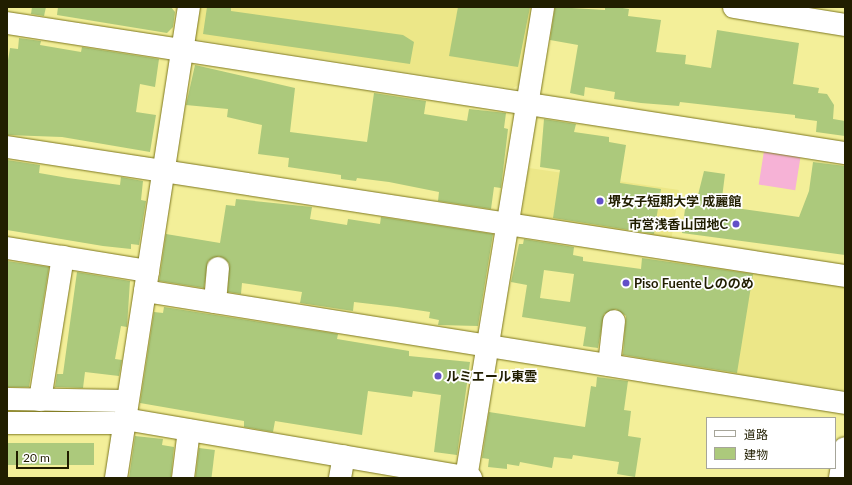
<!DOCTYPE html>
<meta charset="utf-8">
<style>
body{margin:0}
#map{position:relative;width:852px;height:485px;overflow:hidden;background:#f3ef99;font-family:Lato,"Noto Sans JP",sans-serif}
div>[style]{position:absolute}
.built>*{inset:0;background:#ece788}
.green>*{inset:0;background:#f6b2d6;transform-origin:0 0}
.building>*{inset:0;background:#acc97c;transform-origin:0 0}
.roads{filter:drop-shadow(0 0 1px #7d771e) drop-shadow(0 0 1px #7d771e)}
.minor>*{height:22px;margin:-11px;padding:0 11px;transform-origin:11px;border-radius:11px;background:#fff}
.dots>*{width:11px;height:11px;translate:-50% -50%;box-sizing:border-box;border:2px solid #fff;border-radius:50%}
span{translate:-50% -50%;white-space:nowrap;text-align:center;line-height:1.15;-webkit-text-stroke:3.5px #fff;paint-order:stroke}
.poi-label{font-size:13px;color:#211e00;font-weight:700}
.left{translate:0 -50%;text-align:left}
.right{translate:-100% -50%;text-align:right}
.frame{position:absolute;inset:0;border:8px solid #211e00;pointer-events:none}
.legend{position:absolute;left:706px;top:417px;width:130px;height:52px;box-sizing:border-box;background:#fff;border:1px solid #a6a599;margin:0;padding:5px 7px;list-style:none;font-size:12px;color:#211e00}
.legend li{display:flex;align-items:center;gap:8px;height:20px}
.legend b{width:20px;border:1px solid #a6a599}
.scale{position:absolute;left:16px;top:451px;width:53px;height:18px;box-sizing:border-box;border:2px solid #211e00;border-top:0;padding-left:5px;font-size:12px;line-height:14px;white-space:nowrap;color:#211e00;-webkit-text-stroke:3px #fff;paint-order:stroke}
</style>
<div id="map">
<div class="built">
<i style="clip-path:polygon(194px 7px,533px 7px,522px 83px,513px 88px,196px 39px,190px 32px)"></i>
<i style="clip-path:polygon(529px 168px,679px 190px,671px 242px,529px 221px,522px 213px)"></i>
<i style="clip-path:polygon(670px 260px,845px 286px,845px 390px,636px 361px,644px 310px,662px 312px)"></i>
</div>
<div class="green">
<i style="left:764px;top:151px;width:37px;height:34px;rotate:9deg"></i>
</div>
<div class="building">
<i style="clip-path:polygon(32px 7px,46px 7px,44px 16px,31px 14px)"></i>
<i style="clip-path:polygon(58px 7px,171px 7px,175px 12px,173px 27px,167px 33px,57px 15px)"></i>
<i style="clip-path:polygon(207px 7px,231px 7px,231px 11px,403px 35px,414px 42px,410px 64px,203px 34px)"></i>
<i style="clip-path:polygon(458px 7px,530px 7px,518px 67px,449px 56px)"></i>
<i style="clip-path:polygon(555px 7px,605px 10px,605px 7px,616px 7px,629px 9px,628px 16px,661px 20px,656px 52px,686px 55px,685px 64px,711px 68px,717px 30px,799px 43px,793px 84px,819px 88px,818px 93px,827px 94px,834px 105px,833px 119px,845px 121px,845px 136px,816px 132px,817px 121px,795px 118px,795px 115px,680px 102px,679px 106px,641px 103px,614px 99px,615px 92px,585px 87px,584px 96px,570px 93px,578px 45px,550px 40px)"></i>
<i style="clip-path:polygon(19px 38px,41px 41px,40px 45px,81px 52px,82px 47px,159px 59px,155px 87px,140px 84px,136px 112px,156px 115px,150px 152px,62px 137px,7px 135px,7px 67px,10px 48px,18px 49px)"></i>
<i style="clip-path:polygon(195px 65px,295px 88px,290px 132px,367px 142px,374px 93px,426px 101px,424px 114px,467px 121px,469px 109px,506px 113px,504px 128px,508px 129px,501px 188px,494px 187px,491px 209px,438px 201px,439px 192px,389px 182px,357px 178px,356px 181px,341px 179px,341px 175px,288px 167px,289px 158px,258px 154px,262px 125px,227px 117px,228px 109px,186px 105px)"></i>
<i style="clip-path:polygon(544px 119px,576px 124px,574px 132px,609px 137px,609px 142px,626px 145px,620px 183px,661px 189px,654px 234px,553px 218px,560px 170px,540px 167px)"></i>
<i style="clip-path:polygon(7px 160px,40px 165px,39px 173px,68px 178px,120px 185px,121px 177px,143px 181px,141px 200px,146px 201px,139px 245px,131px 244px,131px 249px,103px 246px,7px 230px)"></i>
<i style="clip-path:polygon(813px 162px,845px 166px,845px 255px,682px 233px,686px 201px,696px 203px,704px 171px,725px 174px,721px 206px,799px 217px,809px 191px)"></i>
<i style="clip-path:polygon(236px 199px,312px 207px,310px 219px,347px 225px,348px 219px,380px 224px,381px 217px,493px 234px,478px 326px,438px 325px,439px 320px,429px 318px,430px 312px,397px 307px,354px 302px,353px 311px,300px 303px,302px 292px,242px 283px,241px 294px,228px 292px,229px 263px,219px 256px,208px 261px,204px 288px,159px 281px,166px 234px,220px 243px,226px 205px,235px 206px)"></i>
<i style="clip-path:polygon(evenodd,524px 239px,574px 247px,573px 255px,583px 257px,583px 261px,641px 269px,642px 258px,753px 274px,737px 373px,623px 355px,626px 316px,616px 309px,604px 314px,598px 348px,583px 346px,586px 327px,522px 317px,527px 285px,511px 282px,519px 244px,523px 244px,524px 239px,544px 270px,574px 274px,570px 302px,540px 298px,544px 270px)"></i>
<i style="clip-path:polygon(7px 261px,49px 267px,29px 387px,7px 387px)"></i>
<i style="clip-path:polygon(77px 272px,130px 281px,127px 327px,121px 326px,115px 359px,122px 360px,119px 376px,85px 372px,83px 388px,55px 387px,57px 374px,63px 374px)"></i>
<i style="clip-path:polygon(164px 307px,338px 334px,337px 339px,409px 351px,409px 356px,470px 362px,457px 455px,434px 452px,441px 395px,413px 391px,412px 397px,368px 391px,362px 435px,275px 421px,273px 432px,244px 427px,244px 421px,140px 403px,154px 312px,163px 313px)"></i>
<i style="clip-path:polygon(597px 377px,628px 381px,624px 410px,631px 411px,628px 436px,641px 438px,635px 477px,617px 474px,619px 462px,573px 455px,572px 459px,554px 457px,552px 468px,520px 462px,519px 466px,507px 464px,507px 469px,488px 467px,489px 459px,482px 458px,489px 412px,585px 427px,591px 386px,596px 387px)"></i>
<i style="clip-path:polygon(135px 436px,163px 439px,162px 445px,174px 447px,171px 478px,129px 478px)"></i>
<i style="left:94px;top:443px;width:22px;height:87px;rotate:90deg"></i>
<i style="left:199px;top:448px;width:16px;height:30px;rotate:7deg"></i>
</div>
<div class="roads">
<div class="minor">
<i style="left:734px;top:7px;width:112px;rotate:9.2deg"></i>
<i style="left:7px;top:23px;width:848px;rotate:8.82deg"></i>
<i style="left:7px;top:147px;width:848px;rotate:8.75deg"></i>
<i style="left:7px;top:248px;width:143px;rotate:9.3deg"></i>
<i style="left:145px;top:291px;width:709px;rotate:9.09deg"></i>
<i style="left:215px;top:302px;width:34px;rotate:-85deg"></i>
<i style="left:609px;top:365px;width:44px;rotate:-83.5deg"></i>
<i style="left:7px;top:399px;width:120px;rotate:1deg"></i>
<i style="left:40px;top:400px;width:145px;rotate:-80.9deg"></i>
<i style="left:125px;top:419px;width:351px;rotate:9.7deg"></i>
<i style="left:7px;top:423px;width:107px"></i>
<i style="left:116px;top:478px;width:477px;rotate:-81.2deg"></i>
<i style="left:183px;top:478px;width:48px;rotate:-82.9deg"></i>
<i style="left:340px;top:478px;width:22px;rotate:-80deg"></i>
<i style="left:466px;top:478px;width:477px;rotate:-80.7deg"></i>
<i style="left:840px;top:478px;width:30px;rotate:-81deg"></i>
</div>
</div>
<div class="dots">
<i style="left:600px;top:201px;background:#634fc8"></i>
<i style="left:736px;top:224px;background:#634fc8"></i>
<i style="left:626px;top:283px;background:#634fc8"></i>
<i style="left:438px;top:376px;background:#634fc8"></i>
</div>
<div class="poi-label">
<span class="left" style="left:608px;top:201px">堺女子短期大学 成麗館</span>
<span class="right" style="left:728px;top:224px">市営浅香山団地C</span>
<span class="left" style="left:634px;top:283px">Piso Fuenteしののめ</span>
<span class="left" style="left:446px;top:376px">ルミエール東雲</span>
</div>
<div class="frame"></div>
<ul class="legend">
<li><b style="height:5px;background:#fff"></b>道路</li>
<li><b style="height:11px;background:#acc97c"></b>建物</li>
</ul>
<div class="scale">20 m</div>
</div>
